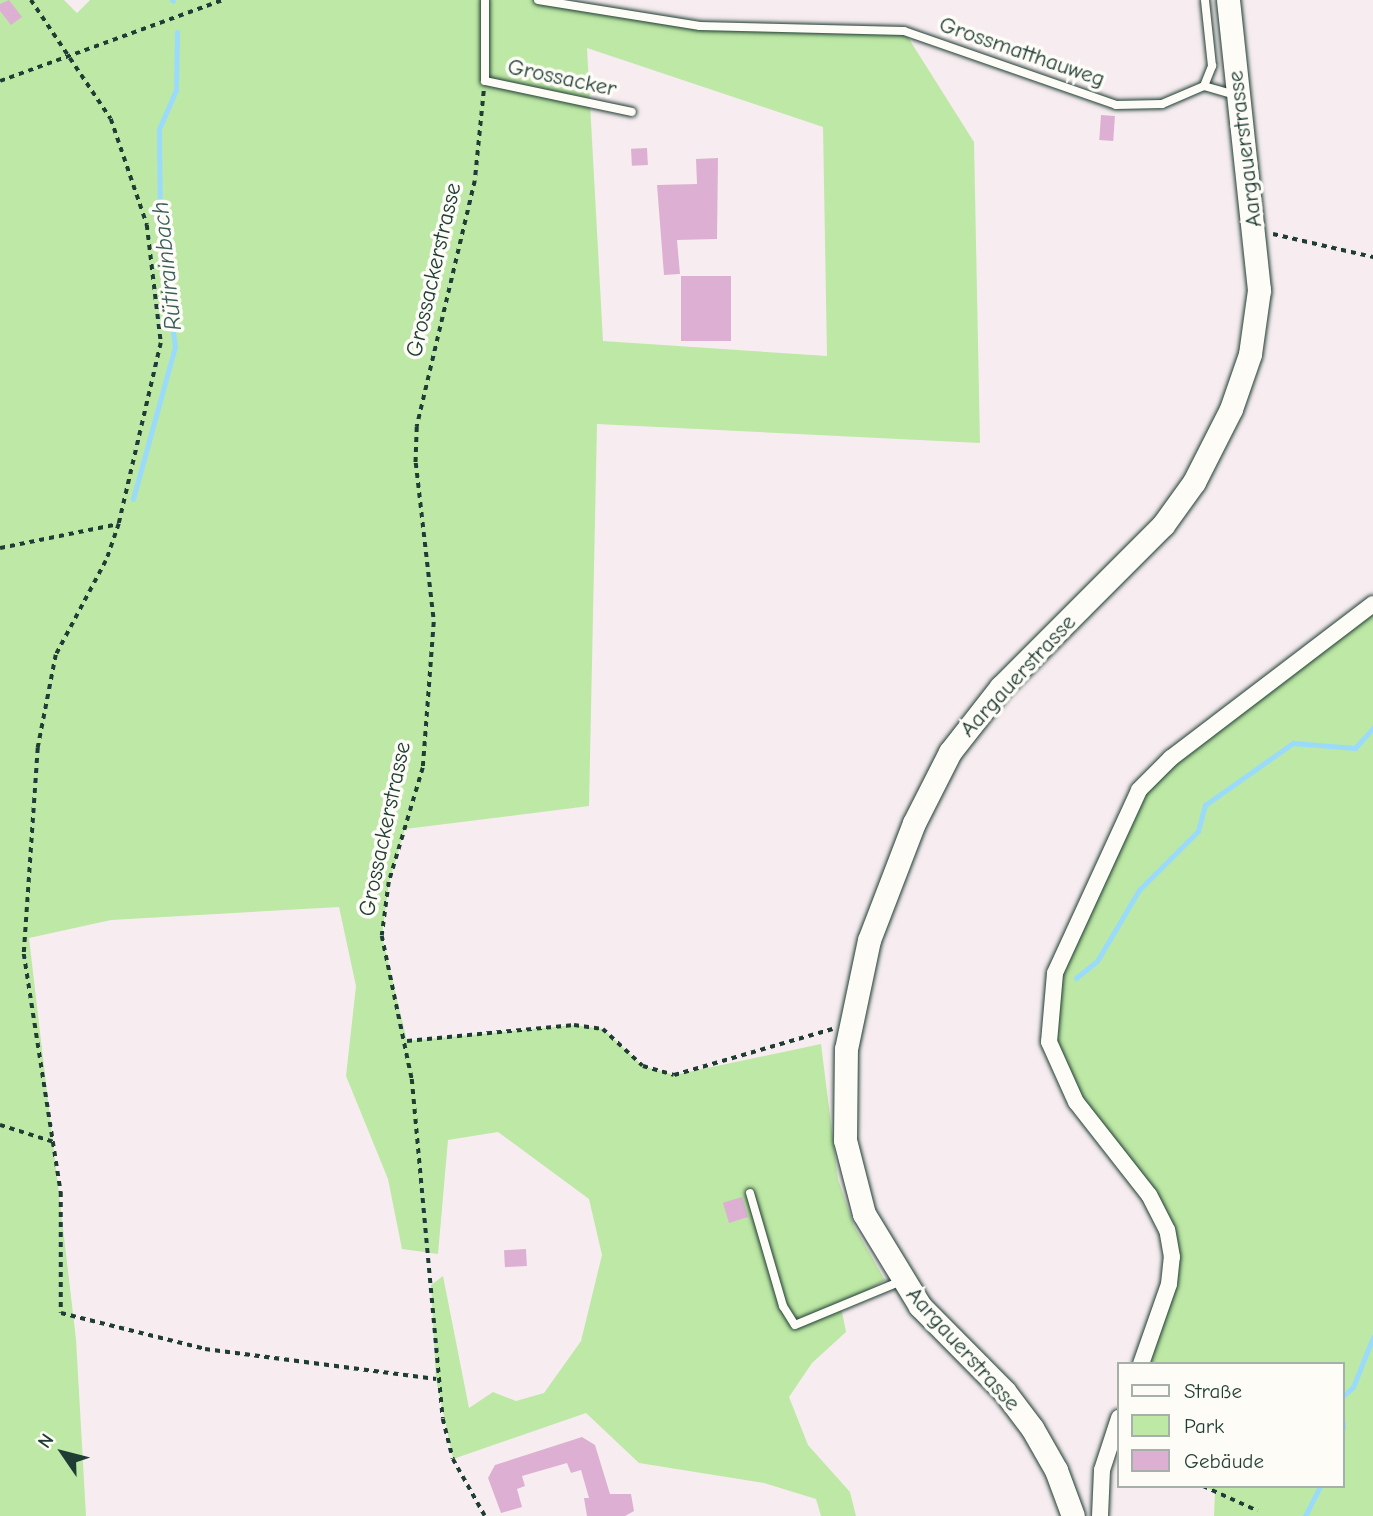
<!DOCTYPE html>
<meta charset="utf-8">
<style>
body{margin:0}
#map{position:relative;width:1373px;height:1516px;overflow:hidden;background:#f7edf0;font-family:"Comic Neue",sans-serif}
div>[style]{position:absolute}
.green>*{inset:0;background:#bee8a5}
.stream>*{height:5px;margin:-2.5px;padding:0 2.5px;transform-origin:2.5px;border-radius:2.5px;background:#9adbfc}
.building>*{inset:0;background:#ddb0d3;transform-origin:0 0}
.path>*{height:3.5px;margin-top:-1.75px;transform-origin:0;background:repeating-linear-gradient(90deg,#1f3d34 0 5px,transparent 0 10px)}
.roads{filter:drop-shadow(0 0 2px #1f3d34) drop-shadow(0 0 2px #1f3d34)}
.service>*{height:8px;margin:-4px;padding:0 4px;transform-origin:4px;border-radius:4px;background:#fdfcf7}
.minor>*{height:16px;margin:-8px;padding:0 8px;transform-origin:8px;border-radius:8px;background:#fdfcf7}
.secondary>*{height:23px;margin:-11.5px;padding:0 11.5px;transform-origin:11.5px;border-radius:11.5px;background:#fdfcf7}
span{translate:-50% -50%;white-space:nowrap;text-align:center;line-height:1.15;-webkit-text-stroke:7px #fdfcf7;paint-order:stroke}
.street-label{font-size:23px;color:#1f3d34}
.water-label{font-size:24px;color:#385d5c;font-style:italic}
.legend{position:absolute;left:1117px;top:1362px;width:228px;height:126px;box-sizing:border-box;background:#fdfcf7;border:2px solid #a4b0a9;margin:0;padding:9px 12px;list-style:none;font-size:21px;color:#1f3d34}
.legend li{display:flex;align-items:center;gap:14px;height:35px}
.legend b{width:35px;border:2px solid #a4b0a9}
.north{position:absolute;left:28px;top:1418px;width:70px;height:70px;-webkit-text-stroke:5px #fdfcf7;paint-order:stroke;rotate:305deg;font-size:19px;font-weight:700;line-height:28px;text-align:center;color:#1f3d34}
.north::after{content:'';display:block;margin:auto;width:24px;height:32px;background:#1f3d34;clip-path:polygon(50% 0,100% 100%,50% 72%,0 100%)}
</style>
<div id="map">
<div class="green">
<i style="clip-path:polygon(evenodd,0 0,64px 0,77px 13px,90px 0,538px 0,701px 26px,904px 31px,974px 142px,980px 443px,597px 424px,589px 806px,405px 829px,389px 882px,382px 936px,407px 1041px,574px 1025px,603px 1029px,643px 1066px,674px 1075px,821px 1044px,838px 1179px,854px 1226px,885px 1280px,841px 1307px,846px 1332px,812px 1363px,789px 1397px,808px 1445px,850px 1492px,856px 1516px,821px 1516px,816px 1499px,764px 1483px,639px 1463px,586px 1413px,453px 1459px,436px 1379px,431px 1285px,443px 1276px,469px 1408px,493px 1392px,516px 1401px,544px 1393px,581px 1341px,602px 1255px,589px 1199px,498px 1132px,448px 1140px,438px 1254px,402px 1249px,388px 1179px,346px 1076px,356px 986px,339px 907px,111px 920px,29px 938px,76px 1339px,86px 1516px,0 1516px,0 0,587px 48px,823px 127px,827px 356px,603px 341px,587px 48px)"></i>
<i style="clip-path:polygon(1373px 604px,1373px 1516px,1214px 1516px,1215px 1492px,1203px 1486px,1343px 1486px,1343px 1364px,1141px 1364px,1169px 1284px,1167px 1230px,1076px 1102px,1049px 1042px,1055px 973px,1139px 790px)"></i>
</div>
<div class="stream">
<i style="left:172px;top:0;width:1px;rotate:45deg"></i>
<i style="left:133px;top:499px;width:158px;rotate:-74.6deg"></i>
<i style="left:175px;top:347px;width:121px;rotate:-97.1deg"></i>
<i style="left:160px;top:227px;width:98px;rotate:-90.6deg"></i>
<i style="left:159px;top:129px;width:43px;rotate:-66.4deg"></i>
<i style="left:176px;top:90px;width:58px;rotate:-89deg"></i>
<i style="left:1076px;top:978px;width:27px;rotate:-39deg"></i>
<i style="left:1097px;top:961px;width:82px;rotate:-59.4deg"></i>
<i style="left:1139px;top:890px;width:83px;rotate:-45deg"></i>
<i style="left:1198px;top:831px;width:27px;rotate:-75deg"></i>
<i style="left:1205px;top:805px;width:108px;rotate:-35.2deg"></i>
<i style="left:1293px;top:743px;width:62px;rotate:4.6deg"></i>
<i style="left:1355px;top:748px;width:27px;rotate:-48deg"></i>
<i style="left:1343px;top:1396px;width:13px;rotate:-42deg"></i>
<i style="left:1353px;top:1387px;width:54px;rotate:-68.2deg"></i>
<i style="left:1343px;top:1422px;width:6px;rotate:90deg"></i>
<i style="left:1305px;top:1516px;width:34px;rotate:-63deg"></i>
</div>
<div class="building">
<i style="clip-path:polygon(9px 0,22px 17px,11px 25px,0 11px,0 4px)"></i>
<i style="left:1101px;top:115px;width:14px;height:25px;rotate:4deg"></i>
<i style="left:647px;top:148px;width:17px;height:16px;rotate:87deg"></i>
<i style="clip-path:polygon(718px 158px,717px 239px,677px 240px,680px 274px,664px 275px,657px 185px,697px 184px,696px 159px)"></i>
<i style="left:681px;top:276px;width:50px;height:65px"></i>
<i style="left:742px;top:1197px;width:21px;height:20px;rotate:73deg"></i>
<i style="left:526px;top:1249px;width:17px;height:22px;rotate:87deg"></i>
<i style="clip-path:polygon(582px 1437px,595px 1445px,610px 1494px,631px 1494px,634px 1511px,625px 1516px,587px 1516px,584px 1498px,589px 1498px,581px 1470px,571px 1473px,567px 1463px,522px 1476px,525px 1486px,517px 1489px,522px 1507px,501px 1513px,488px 1478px,495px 1465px)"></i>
</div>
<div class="path">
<i style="left:31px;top:0;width:143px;rotate:56.1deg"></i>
<i style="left:111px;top:119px;width:112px;rotate:71.2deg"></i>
<i style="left:147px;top:225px;width:119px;rotate:83.2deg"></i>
<i style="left:161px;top:343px;width:186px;rotate:103.1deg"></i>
<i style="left:119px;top:524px;width:39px;rotate:109deg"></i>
<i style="left:106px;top:561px;width:106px;rotate:118deg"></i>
<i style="left:56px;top:655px;width:95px;rotate:101deg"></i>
<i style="left:38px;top:748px;width:206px;rotate:93.9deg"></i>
<i style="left:24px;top:954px;width:241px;rotate:81.2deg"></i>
<i style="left:61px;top:1192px;width:121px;rotate:90deg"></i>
<i style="left:61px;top:1313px;width:148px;rotate:14deg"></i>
<i style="left:205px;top:1349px;width:233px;rotate:7.4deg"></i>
<i style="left:0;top:81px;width:236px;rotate:-20deg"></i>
<i style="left:484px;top:91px;width:90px;rotate:95.7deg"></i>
<i style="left:475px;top:181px;width:253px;rotate:103.3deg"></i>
<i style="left:417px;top:427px;width:36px;rotate:92deg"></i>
<i style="left:416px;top:463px;width:160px;rotate:83.5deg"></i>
<i style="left:434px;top:622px;width:146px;rotate:94.3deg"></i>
<i style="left:423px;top:768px;width:119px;rotate:106.6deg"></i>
<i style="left:389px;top:882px;width:54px;rotate:97.4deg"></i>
<i style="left:382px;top:936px;width:146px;rotate:78.2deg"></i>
<i style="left:412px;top:1079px;width:341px;rotate:84.8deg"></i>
<i style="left:443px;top:1419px;width:41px;rotate:76deg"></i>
<i style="left:453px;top:1459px;width:65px;rotate:60.7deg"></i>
<i style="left:1273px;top:234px;width:103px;rotate:13deg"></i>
<i style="left:0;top:548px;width:121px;rotate:-11.4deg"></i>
<i style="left:407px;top:1041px;width:168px;rotate:-5.5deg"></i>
<i style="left:574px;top:1025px;width:29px;rotate:8deg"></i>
<i style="left:603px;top:1029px;width:54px;rotate:42.8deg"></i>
<i style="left:643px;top:1066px;width:32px;rotate:16deg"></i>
<i style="left:674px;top:1075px;width:165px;rotate:-16.2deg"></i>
<i style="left:0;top:1125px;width:57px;rotate:17.5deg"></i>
<i style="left:1203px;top:1486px;width:60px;rotate:24.4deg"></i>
</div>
<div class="roads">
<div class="service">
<i style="left:485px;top:0;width:81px;rotate:90deg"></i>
<i style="left:485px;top:81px;width:150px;rotate:11.9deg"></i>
<i style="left:538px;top:0;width:164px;rotate:9.1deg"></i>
<i style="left:700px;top:26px;width:204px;rotate:1.4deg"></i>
<i style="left:904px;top:31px;width:225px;rotate:19.2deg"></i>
<i style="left:1116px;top:105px;width:46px;rotate:-1.2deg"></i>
<i style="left:1162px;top:104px;width:46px;rotate:-23.2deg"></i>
<i style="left:1204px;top:86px;width:33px;rotate:16deg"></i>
<i style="left:1204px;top:86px;width:22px;rotate:-68deg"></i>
<i style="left:1212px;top:66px;width:66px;rotate:-96.1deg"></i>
<i style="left:750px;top:1193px;width:118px;rotate:73.7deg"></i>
<i style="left:783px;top:1306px;width:22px;rotate:58deg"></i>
<i style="left:795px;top:1325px;width:115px;rotate:-22.5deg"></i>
</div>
<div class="minor">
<i style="left:1141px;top:1364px;width:85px;rotate:-70.7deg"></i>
<i style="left:1169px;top:1284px;width:27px;rotate:-84deg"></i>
<i style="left:1172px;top:1257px;width:27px;rotate:-100deg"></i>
<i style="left:1167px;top:1230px;width:39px;rotate:-117deg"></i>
<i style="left:1149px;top:1195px;width:118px;rotate:-128.1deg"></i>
<i style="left:1076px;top:1102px;width:66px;rotate:-114.2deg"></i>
<i style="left:1049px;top:1042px;width:69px;rotate:-85deg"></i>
<i style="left:1055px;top:973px;width:201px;rotate:-65.3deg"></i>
<i style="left:1139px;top:790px;width:45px;rotate:-45deg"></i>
<i style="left:1171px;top:758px;width:254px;rotate:-37.3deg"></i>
<i style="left:1100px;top:1516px;width:46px;rotate:-87.5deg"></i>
<i style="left:1102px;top:1470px;width:55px;rotate:-71.9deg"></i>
</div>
<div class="secondary">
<i style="left:1073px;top:1516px;width:49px;rotate:-110.3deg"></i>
<i style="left:1056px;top:1470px;width:48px;rotate:-119.7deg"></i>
<i style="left:1032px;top:1428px;width:46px;rotate:-127.1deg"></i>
<i style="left:1004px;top:1391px;width:120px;rotate:-134.7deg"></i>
<i style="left:920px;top:1306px;width:108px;rotate:-121.3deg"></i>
<i style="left:864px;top:1214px;width:76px;rotate:-104.4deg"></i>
<i style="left:845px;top:1140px;width:91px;rotate:-89.4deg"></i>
<i style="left:846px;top:1049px;width:111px;rotate:-78.1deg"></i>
<i style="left:869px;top:940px;width:125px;rotate:-69deg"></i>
<i style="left:914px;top:823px;width:80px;rotate:-63.1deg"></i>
<i style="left:950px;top:752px;width:83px;rotate:-51.9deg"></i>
<i style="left:1001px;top:687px;width:229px;rotate:-45deg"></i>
<i style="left:1163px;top:525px;width:53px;rotate:-54.2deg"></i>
<i style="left:1194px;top:482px;width:82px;rotate:-63.1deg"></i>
<i style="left:1231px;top:409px;width:58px;rotate:-70.9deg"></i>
<i style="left:1250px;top:354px;width:65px;rotate:-82deg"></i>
<i style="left:1259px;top:290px;width:292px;rotate:-96.1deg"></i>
</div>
</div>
<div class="street-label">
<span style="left:1022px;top:52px;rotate:19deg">Grossmatthauweg</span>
<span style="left:562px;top:78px;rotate:12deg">Grossacker</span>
<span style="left:1245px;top:149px;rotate:-97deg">Aargauerstrasse</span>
<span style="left:434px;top:270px;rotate:-77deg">Grossackerstrasse</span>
<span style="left:1018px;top:676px;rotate:-47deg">Aargauerstrasse</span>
<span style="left:385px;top:829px;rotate:-78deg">Grossackerstrasse</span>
<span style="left:963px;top:1349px;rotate:48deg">Aargauerstrasse</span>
</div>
<div class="water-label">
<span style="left:167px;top:266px;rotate:-96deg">Rütirainbach</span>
</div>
<ul class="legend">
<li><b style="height:9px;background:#fdfcf7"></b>Straße</li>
<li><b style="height:19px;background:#bee8a5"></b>Park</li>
<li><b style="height:19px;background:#ddb0d3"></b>Gebäude</li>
</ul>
<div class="north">N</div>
</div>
